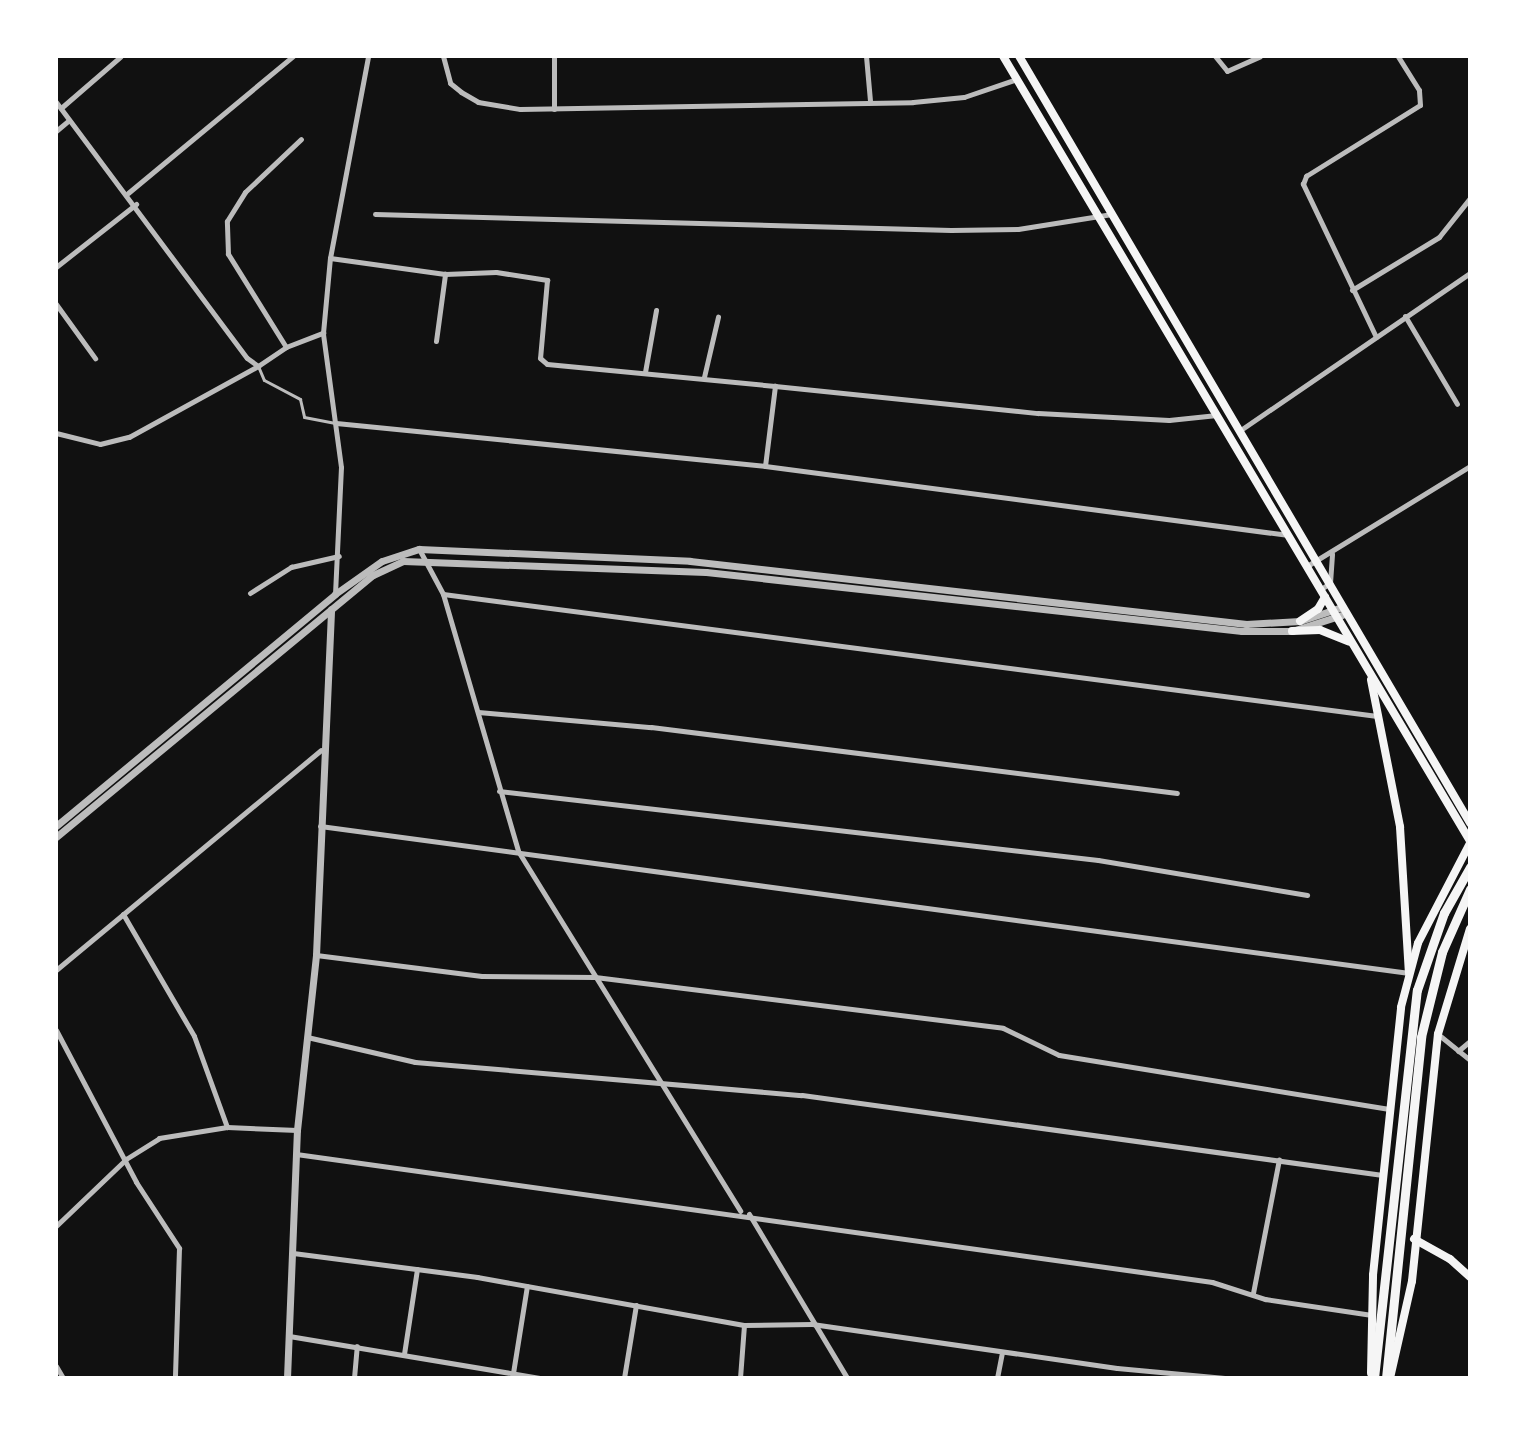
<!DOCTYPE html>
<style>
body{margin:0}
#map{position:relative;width:1526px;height:1434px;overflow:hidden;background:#111;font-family:"PT Sans",sans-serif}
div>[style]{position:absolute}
.service>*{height:3px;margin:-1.5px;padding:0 1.5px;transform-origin:1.5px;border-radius:1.5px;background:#bcbcbc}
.minor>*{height:5px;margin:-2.5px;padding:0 2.5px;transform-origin:2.5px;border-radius:2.5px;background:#bcbcbc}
.tertiary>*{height:7px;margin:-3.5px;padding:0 3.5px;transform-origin:3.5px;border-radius:3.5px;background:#bcbcbc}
.secondary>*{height:8px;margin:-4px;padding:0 4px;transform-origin:4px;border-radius:4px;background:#f5f5f5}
.primary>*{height:8px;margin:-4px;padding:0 4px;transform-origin:4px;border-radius:4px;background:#f5f5f5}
.trunk>*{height:9px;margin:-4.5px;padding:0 4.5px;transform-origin:4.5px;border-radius:4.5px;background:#f5f5f5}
span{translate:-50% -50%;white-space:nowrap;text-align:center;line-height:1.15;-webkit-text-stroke:6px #fff;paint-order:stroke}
.frame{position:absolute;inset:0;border:58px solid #fff;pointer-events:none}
</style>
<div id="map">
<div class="service">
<i style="left:258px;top:366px;width:15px;rotate:67deg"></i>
<i style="left:264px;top:380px;width:41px;rotate:27.8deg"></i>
<i style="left:300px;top:399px;width:18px;rotate:77deg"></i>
<i style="left:304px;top:417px;width:33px;rotate:11deg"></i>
</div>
<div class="minor">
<i style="left:443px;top:56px;width:28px;rotate:75deg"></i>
<i style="left:450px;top:83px;width:14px;rotate:39deg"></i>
<i style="left:461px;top:92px;width:20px;rotate:30deg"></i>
<i style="left:478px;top:102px;width:43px;rotate:9.5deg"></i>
<i style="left:520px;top:109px;width:393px;rotate:-1deg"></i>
<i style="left:913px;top:102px;width:51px;rotate:-5.6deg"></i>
<i style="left:964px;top:97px;width:56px;rotate:-18.8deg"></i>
<i style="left:554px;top:56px;width:53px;rotate:90deg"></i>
<i style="left:866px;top:56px;width:45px;rotate:84.9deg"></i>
<i style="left:1215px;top:56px;width:19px;rotate:51deg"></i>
<i style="left:1227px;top:71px;width:36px;rotate:-24deg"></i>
<i style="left:56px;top:102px;width:319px;rotate:53.3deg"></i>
<i style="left:247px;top:358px;width:14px;rotate:36deg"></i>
<i style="left:258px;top:366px;width:34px;rotate:-34deg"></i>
<i style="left:286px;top:347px;width:40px;rotate:-21deg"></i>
<i style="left:61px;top:108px;width:79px;rotate:-40.9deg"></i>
<i style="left:56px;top:131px;width:17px;rotate:-40deg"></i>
<i style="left:128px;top:193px;width:214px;rotate:-39.7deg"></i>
<i style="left:375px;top:214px;width:576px;rotate:1.59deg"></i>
<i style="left:951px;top:230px;width:67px;rotate:-0.9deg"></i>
<i style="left:1018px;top:229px;width:95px;rotate:-9.1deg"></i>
<i style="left:330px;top:258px;width:116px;rotate:7.9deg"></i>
<i style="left:445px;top:274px;width:51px;rotate:-2.2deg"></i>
<i style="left:496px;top:272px;width:52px;rotate:8.9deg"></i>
<i style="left:547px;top:280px;width:78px;rotate:95.1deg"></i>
<i style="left:540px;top:358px;width:9px;rotate:41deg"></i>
<i style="left:547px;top:364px;width:229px;rotate:5.5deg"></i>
<i style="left:56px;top:267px;width:102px;rotate:-38.2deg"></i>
<i style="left:1352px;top:290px;width:102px;rotate:-31.3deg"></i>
<i style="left:1439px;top:237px;width:50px;rotate:-51.5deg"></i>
<i style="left:56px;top:304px;width:67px;rotate:54.2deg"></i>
<i style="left:1405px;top:316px;width:102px;rotate:59.4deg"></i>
<i style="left:1376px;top:337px;width:170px;rotate:-115.5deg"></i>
<i style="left:1303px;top:184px;width:9px;rotate:-69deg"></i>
<i style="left:1306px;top:176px;width:134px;rotate:-31.9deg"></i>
<i style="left:1420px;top:105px;width:15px;rotate:-94deg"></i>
<i style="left:1419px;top:90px;width:40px;rotate:-122deg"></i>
<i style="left:436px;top:341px;width:68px;rotate:-82.3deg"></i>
<i style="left:286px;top:347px;width:110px;rotate:-121.9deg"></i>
<i style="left:228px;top:254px;width:33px;rotate:-92deg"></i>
<i style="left:227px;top:221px;width:34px;rotate:-58deg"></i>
<i style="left:245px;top:192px;width:77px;rotate:-43.4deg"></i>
<i style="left:645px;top:372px;width:63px;rotate:-79.9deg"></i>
<i style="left:704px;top:377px;width:62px;rotate:-76.9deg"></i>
<i style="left:336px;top:423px;width:431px;rotate:5.7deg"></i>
<i style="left:765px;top:466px;width:528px;rotate:7.52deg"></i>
<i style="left:1242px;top:429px;width:276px;rotate:-34.4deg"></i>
<i style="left:56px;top:433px;width:45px;rotate:14deg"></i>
<i style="left:100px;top:444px;width:30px;rotate:-14deg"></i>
<i style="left:129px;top:437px;width:147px;rotate:-28.8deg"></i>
<i style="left:765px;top:466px;width:81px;rotate:-82.9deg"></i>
<i style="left:775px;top:386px;width:264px;rotate:5.9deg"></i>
<i style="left:1038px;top:413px;width:131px;rotate:3.1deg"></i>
<i style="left:1169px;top:420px;width:48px;rotate:-5.9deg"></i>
<i style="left:419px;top:549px;width:51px;rotate:61.9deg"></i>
<i style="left:443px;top:594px;width:268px;rotate:73.7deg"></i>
<i style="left:518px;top:851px;width:423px;rotate:58.3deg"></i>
<i style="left:1307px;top:566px;width:191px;rotate:-31.5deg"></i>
<i style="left:1321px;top:589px;width:11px;rotate:-34deg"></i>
<i style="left:1330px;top:583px;width:29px;rotate:-86deg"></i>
<i style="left:250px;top:593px;width:49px;rotate:-32.4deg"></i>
<i style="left:291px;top:567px;width:49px;rotate:-12.9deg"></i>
<i style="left:335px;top:594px;width:127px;rotate:-87.3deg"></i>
<i style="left:341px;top:467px;width:135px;rotate:-97.7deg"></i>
<i style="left:323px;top:333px;width:75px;rotate:-84.7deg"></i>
<i style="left:330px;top:258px;width:206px;rotate:-79.3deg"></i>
<i style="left:443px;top:594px;width:942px;rotate:7.44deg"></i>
<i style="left:478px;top:712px;width:174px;rotate:5deg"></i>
<i style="left:651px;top:727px;width:530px;rotate:7.15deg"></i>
<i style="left:499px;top:791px;width:603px;rotate:6.57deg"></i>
<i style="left:1098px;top:860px;width:212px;rotate:9.5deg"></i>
<i style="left:320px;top:826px;width:1099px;rotate:7.69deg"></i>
<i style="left:123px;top:914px;width:141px;rotate:59.8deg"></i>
<i style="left:194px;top:1036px;width:97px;rotate:70.1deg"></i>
<i style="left:316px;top:955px;width:167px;rotate:7.2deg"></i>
<i style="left:482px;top:976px;width:113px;rotate:0.5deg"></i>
<i style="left:595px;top:977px;width:411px;rotate:7.1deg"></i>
<i style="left:1003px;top:1028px;width:62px;rotate:25.7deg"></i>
<i style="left:1059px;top:1055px;width:333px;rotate:9.3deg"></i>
<i style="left:56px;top:970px;width:344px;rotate:-39.7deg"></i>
<i style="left:56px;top:1030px;width:172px;rotate:62.2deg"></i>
<i style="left:136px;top:1182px;width:79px;rotate:56.9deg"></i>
<i style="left:179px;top:1248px;width:130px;rotate:91.8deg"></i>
<i style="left:1439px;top:1035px;width:40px;rotate:39deg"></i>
<i style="left:307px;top:1037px;width:111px;rotate:13deg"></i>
<i style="left:415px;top:1062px;width:388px;rotate:4.9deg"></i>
<i style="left:802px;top:1095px;width:586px;rotate:7.84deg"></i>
<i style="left:1458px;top:1051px;width:16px;rotate:-40deg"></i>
<i style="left:296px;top:1154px;width:925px;rotate:7.95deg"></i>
<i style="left:1212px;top:1282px;width:56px;rotate:17.8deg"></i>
<i style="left:1265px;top:1299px;width:108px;rotate:8.5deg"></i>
<i style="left:749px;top:1214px;width:191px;rotate:59.1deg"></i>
<i style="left:56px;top:1226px;width:97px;rotate:-43.7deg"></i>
<i style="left:126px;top:1159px;width:39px;rotate:-32deg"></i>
<i style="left:159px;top:1138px;width:69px;rotate:-9.2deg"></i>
<i style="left:227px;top:1127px;width:70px;rotate:2.5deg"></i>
<i style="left:293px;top:1253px;width:186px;rotate:7.4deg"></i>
<i style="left:477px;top:1277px;width:271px;rotate:10.2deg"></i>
<i style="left:744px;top:1325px;width:68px;rotate:-0.8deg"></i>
<i style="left:812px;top:1324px;width:308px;rotate:8.2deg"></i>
<i style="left:1117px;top:1368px;width:108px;rotate:5.3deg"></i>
<i style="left:1253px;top:1293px;width:136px;rotate:-79deg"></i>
<i style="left:289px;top:1336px;width:254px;rotate:9.5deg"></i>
<i style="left:404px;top:1354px;width:86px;rotate:-81.3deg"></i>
<i style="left:56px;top:1366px;width:14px;rotate:60deg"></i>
<i style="left:513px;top:1373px;width:88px;rotate:-80.9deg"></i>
<i style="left:354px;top:1378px;width:32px;rotate:-85deg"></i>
<i style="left:624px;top:1378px;width:74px;rotate:-80.7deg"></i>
<i style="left:740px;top:1378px;width:53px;rotate:-85.7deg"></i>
<i style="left:997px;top:1378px;width:26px;rotate:-79deg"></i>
</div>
<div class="tertiary">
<i style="left:56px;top:826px;width:363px;rotate:-39.7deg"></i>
<i style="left:335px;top:594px;width:57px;rotate:-35.1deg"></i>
<i style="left:382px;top:561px;width:39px;rotate:-18deg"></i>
<i style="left:419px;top:549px;width:271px;rotate:2.5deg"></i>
<i style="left:690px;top:561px;width:560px;rotate:6.46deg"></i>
<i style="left:1246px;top:624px;width:54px;rotate:-3.2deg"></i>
<i style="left:1300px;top:621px;width:44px;rotate:-18.4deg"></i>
<i style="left:56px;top:837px;width:411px;rotate:-39.6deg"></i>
<i style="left:373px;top:575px;width:33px;rotate:-25deg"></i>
<i style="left:403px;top:561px;width:303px;rotate:2.1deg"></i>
<i style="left:706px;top:572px;width:539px;rotate:6.28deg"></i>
<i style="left:1242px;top:631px;width:50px"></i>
<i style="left:1292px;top:631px;width:52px;rotate:-17.7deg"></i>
<i style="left:287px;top:1378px;width:248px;rotate:-87.7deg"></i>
<i style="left:297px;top:1130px;width:176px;rotate:-83.8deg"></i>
<i style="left:316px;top:955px;width:346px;rotate:-87.5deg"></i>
</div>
<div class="secondary">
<i style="left:1003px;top:56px;width:913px;rotate:59.25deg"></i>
<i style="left:1019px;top:56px;width:890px;rotate:59.54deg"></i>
<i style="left:1300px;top:621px;width:22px;rotate:-34deg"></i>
<i style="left:1318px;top:609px;width:14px;rotate:-60deg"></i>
<i style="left:1292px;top:631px;width:28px;rotate:-2deg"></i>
<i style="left:1320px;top:630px;width:31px;rotate:22deg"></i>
<i style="left:1371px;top:680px;width:150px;rotate:78.8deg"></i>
<i style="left:1400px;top:827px;width:146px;rotate:86.5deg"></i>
</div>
<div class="primary">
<i style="left:1414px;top:1239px;width:41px;rotate:29.1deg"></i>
<i style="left:1450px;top:1259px;width:27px;rotate:42deg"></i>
<i style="left:1371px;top:1373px;width:98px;rotate:-88.8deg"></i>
<i style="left:1373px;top:1275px;width:269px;rotate:-84deg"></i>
<i style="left:1401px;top:1007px;width:66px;rotate:-75.1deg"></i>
<i style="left:1418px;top:943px;width:113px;rotate:-62.5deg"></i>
<i style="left:1390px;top:1378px;width:99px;rotate:-77.2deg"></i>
<i style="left:1412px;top:1281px;width:248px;rotate:-84deg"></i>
<i style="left:1438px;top:1034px;width:110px;rotate:-73.1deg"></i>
</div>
<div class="trunk">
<i style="left:1374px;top:1378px;width:390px;rotate:-83.7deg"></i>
<i style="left:1417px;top:990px;width:82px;rotate:-70.7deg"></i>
<i style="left:1444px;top:913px;width:53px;rotate:-60.5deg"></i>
<i style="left:1386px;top:1378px;width:343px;rotate:-84.1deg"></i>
<i style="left:1421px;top:1037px;width:88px;rotate:-76.1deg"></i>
<i style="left:1442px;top:952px;width:69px;rotate:-66deg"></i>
</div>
<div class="frame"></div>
</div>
